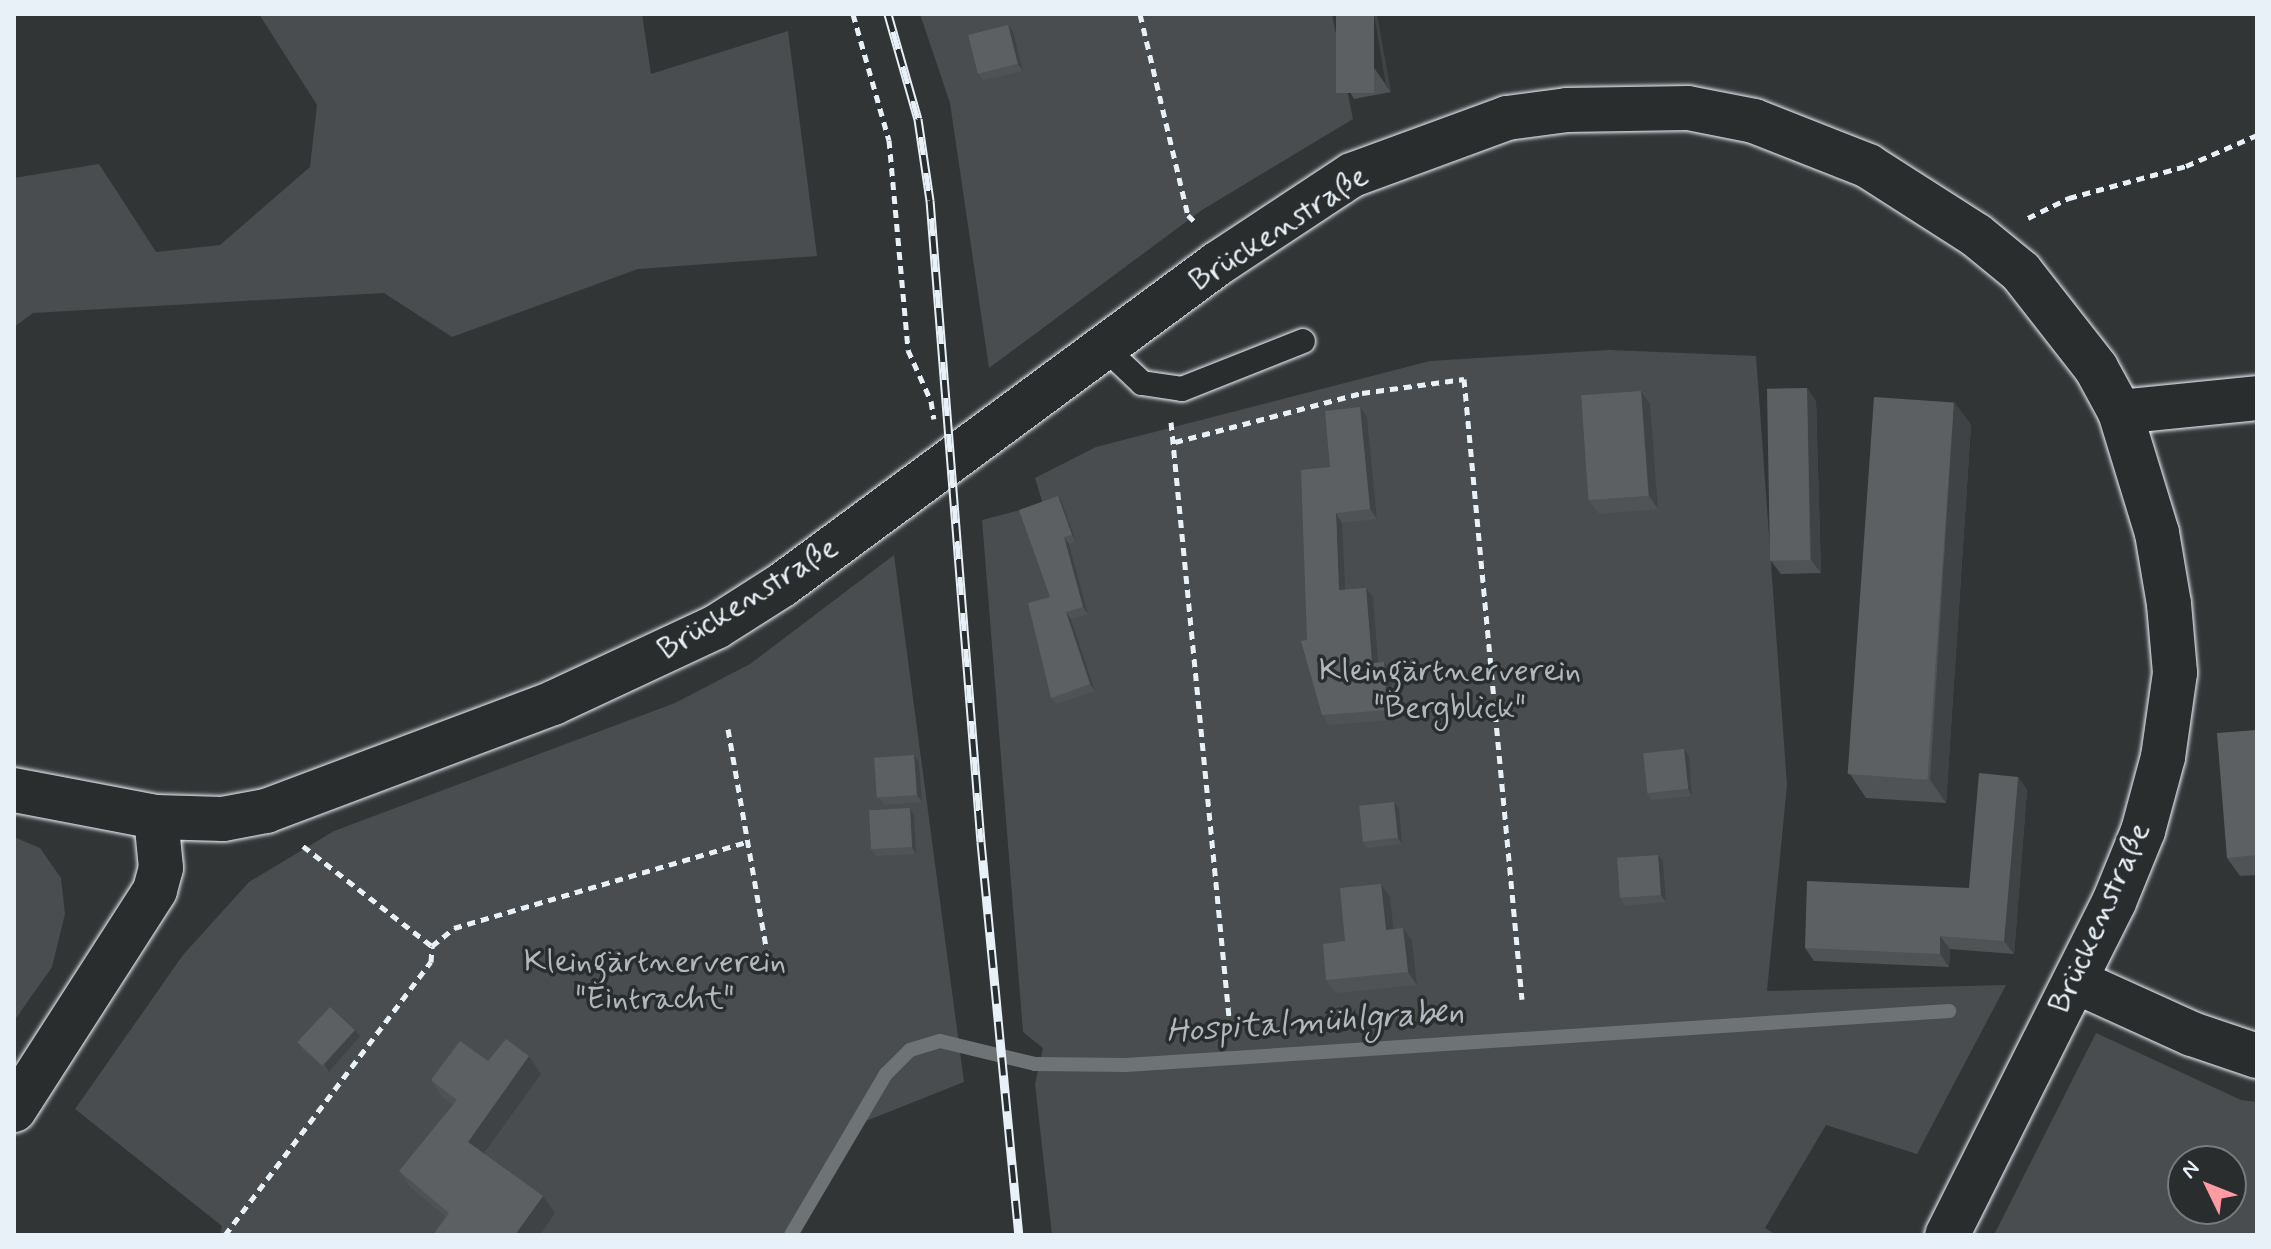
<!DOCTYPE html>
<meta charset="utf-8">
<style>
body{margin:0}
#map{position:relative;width:2271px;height:1249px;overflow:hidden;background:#323536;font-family:Mynerve,sans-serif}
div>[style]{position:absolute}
.green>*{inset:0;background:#494d4f}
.stream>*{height:14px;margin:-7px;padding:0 7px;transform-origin:7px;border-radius:7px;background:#6e7376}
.path>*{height:5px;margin-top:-2.5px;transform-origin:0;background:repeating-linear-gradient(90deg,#e8f1f8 0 8px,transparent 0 14px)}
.roads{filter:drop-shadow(0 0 2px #e8f1f8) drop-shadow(0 0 2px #e8f1f8)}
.lane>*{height:24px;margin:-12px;padding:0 12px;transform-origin:12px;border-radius:12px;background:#2a2d2e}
.street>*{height:44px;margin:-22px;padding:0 22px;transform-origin:22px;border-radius:22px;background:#2a2d2e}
.rail>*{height:9px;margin-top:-4.5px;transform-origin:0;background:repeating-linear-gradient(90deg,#2a2d2e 0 18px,#e8f1f8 0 36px);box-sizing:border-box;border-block:2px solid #e8f1f8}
.wall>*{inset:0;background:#4f5355}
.shaded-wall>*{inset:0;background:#404345}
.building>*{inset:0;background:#5c6063;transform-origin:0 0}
span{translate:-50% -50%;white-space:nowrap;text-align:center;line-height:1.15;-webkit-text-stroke:7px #2a2d2e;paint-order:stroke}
.street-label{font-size:32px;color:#e8f1f8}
.park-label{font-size:32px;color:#b0b8bd}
.water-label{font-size:34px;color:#b1b8be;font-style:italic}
.frame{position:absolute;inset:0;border:16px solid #e8f1f8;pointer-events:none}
.north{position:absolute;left:2167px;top:1145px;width:80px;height:80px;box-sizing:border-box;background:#2a2d2e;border:2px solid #767b7f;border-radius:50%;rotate:313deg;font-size:22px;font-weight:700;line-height:32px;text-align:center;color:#e8f1f8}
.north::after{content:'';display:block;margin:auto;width:28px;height:36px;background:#ff9aa2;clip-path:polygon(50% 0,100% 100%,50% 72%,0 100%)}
</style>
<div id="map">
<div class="green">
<i style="clip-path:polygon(259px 14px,642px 14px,651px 74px,788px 31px,817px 256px,638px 269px,452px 337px,384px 293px,33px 313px,14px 327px,14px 178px,99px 164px,156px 252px,220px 245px,310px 167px,317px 105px)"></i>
<i style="clip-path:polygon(920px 14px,1332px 14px,1353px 119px,1202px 210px,989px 368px,950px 103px)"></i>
<i style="clip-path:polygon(1609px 350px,1756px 356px,1787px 785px,1767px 991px,2006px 985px,1917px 1154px,1826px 1125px,1765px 1228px,1776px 1235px,1052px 1235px,1035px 1084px,1043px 1048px,1023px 1032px,982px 520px,1043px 504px,1035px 478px,1096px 447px,1430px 361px)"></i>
<i style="clip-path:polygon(894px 555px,964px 1082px,866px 1121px,788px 1235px,220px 1235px,222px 1226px,75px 1109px,183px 955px,249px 882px,334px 831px,675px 703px,750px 664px)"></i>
<i style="clip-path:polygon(14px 837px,40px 848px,61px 878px,65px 914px,52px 967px,14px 1021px)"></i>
<i style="clip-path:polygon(evenodd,2096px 1033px,2241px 1100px,2257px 1102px,2257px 1235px,1994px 1235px,2096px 1033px,2231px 1161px,2231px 1209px,2183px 1209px,2183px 1161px,2231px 1161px)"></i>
</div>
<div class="stream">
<i style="left:791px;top:1235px;width:187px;rotate:-59.5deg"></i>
<i style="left:886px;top:1074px;width:34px;rotate:-45deg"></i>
<i style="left:910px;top:1050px;width:31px;rotate:-17deg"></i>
<i style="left:940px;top:1041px;width:98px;rotate:13.6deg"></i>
<i style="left:1035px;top:1064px;width:91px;rotate:0.6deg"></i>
<i style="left:1126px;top:1065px;width:825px;rotate:-3.75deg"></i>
</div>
<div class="path">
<i style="left:853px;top:14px;width:131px;rotate:74.1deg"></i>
<i style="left:889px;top:140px;width:211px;rotate:84.8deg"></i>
<i style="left:908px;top:350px;width:56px;rotate:65.7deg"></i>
<i style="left:931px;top:401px;width:18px;rotate:81deg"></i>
<i style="left:1140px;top:14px;width:207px;rotate:76.6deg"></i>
<i style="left:1188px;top:215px;width:13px;rotate:45deg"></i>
<i style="left:2028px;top:218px;width:46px;rotate:-26deg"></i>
<i style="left:2069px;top:198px;width:121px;rotate:-15.3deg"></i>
<i style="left:2186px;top:166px;width:77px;rotate:-23.6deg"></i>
<i style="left:1171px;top:422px;width:598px;rotate:84.43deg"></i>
<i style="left:1175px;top:442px;width:193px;rotate:-14.7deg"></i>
<i style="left:1362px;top:393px;width:103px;rotate:-7.8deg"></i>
<i style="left:1464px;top:379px;width:623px;rotate:84.66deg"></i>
<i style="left:728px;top:729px;width:238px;rotate:80.1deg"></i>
<i style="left:303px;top:846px;width:163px;rotate:37.8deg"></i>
<i style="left:225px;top:1235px;width:342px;rotate:-53deg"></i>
<i style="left:431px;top:962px;width:16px;rotate:-86deg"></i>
<i style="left:432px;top:946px;width:28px;rotate:-39deg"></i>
<i style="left:454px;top:928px;width:308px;rotate:-16.4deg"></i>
</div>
<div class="roads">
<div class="lane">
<i style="left:1105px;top:348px;width:51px;rotate:43.4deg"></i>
<i style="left:1142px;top:383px;width:40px;rotate:8.5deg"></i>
<i style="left:1182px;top:389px;width:130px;rotate:-21.6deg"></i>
</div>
<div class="street">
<i style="left:2120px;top:412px;width:138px;rotate:-5.8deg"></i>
<i style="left:14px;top:790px;width:145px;rotate:10.8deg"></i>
<i style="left:156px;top:817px;width:67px;rotate:1.7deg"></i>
<i style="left:223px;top:819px;width:44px;rotate:-10.5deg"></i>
<i style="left:266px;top:811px;width:307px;rotate:-20.6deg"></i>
<i style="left:553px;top:703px;width:180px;rotate:-25deg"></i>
<i style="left:716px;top:627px;width:78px;rotate:-32.5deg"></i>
<i style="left:782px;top:585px;width:541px;rotate:-36.42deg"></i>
<i style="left:1217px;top:264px;width:162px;rotate:-33.4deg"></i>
<i style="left:1352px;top:175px;width:165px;rotate:-20.2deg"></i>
<i style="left:1507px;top:118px;width:61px;rotate:-7.6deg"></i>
<i style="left:1567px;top:110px;width:121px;rotate:-0.9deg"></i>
<i style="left:1688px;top:108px;width:67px;rotate:11.1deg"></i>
<i style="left:1754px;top:121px;width:123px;rotate:21.5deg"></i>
<i style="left:1868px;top:166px;width:128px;rotate:32.6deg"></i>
<i style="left:1976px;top:235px;width:58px;rotate:39.4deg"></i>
<i style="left:2021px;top:272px;width:122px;rotate:52deg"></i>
<i style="left:2096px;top:368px;width:50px;rotate:61.4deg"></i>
<i style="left:2120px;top:412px;width:127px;rotate:73deg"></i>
<i style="left:2157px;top:533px;width:72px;rotate:80.4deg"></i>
<i style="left:2169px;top:604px;width:69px;rotate:85deg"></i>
<i style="left:2175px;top:673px;width:85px;rotate:98.1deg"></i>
<i style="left:2163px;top:757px;width:77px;rotate:105.1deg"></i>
<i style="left:2143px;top:831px;width:77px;rotate:112.2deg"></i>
<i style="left:2114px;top:902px;width:373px;rotate:116.6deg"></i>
<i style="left:2075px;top:981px;width:128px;rotate:24.4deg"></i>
<i style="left:2192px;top:1034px;width:69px;rotate:18.7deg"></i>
<i style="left:14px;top:1110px;width:261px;rotate:-57.3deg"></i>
<i style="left:155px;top:890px;width:23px;rotate:-75deg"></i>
<i style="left:161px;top:868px;width:51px;rotate:-95.6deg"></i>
</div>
</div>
<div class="rail">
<i style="left:888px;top:14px;width:109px;rotate:74.1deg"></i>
<i style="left:918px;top:119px;width:82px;rotate:81.6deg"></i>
<i style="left:930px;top:200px;width:644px;rotate:85.46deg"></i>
<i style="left:981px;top:842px;width:395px;rotate:84.5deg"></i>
</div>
<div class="wall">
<i style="clip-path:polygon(1336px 14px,1391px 92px,1354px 99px,1350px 92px)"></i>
<i style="clip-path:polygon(1008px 25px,1013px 31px,1023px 71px,983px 80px,978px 74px)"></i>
<i style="clip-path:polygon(1807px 388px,1816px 401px,1821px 573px,1781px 574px,1771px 561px)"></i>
<i style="clip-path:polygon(1641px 391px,1650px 404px,1658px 509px,1599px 514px,1589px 501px)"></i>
<i style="clip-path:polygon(1954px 402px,1971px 425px,1946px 803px,1866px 798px,1850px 774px)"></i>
<i style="clip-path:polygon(1367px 417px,1377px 519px,1342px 523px,1346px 589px,1366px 588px,1373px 597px,1378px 662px,1391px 672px,1394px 720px,1329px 725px,1322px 715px,1307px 640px,1330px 467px)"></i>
<i style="clip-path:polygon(1062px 503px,1076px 541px,1069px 544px,1088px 614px,1071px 619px,1095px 691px,1056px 704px,1051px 698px,1050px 597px)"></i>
<i style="clip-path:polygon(2257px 730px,2257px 875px,2240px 876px,2227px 858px)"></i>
<i style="clip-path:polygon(1689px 756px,1692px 796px,1651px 800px,1647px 794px)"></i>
<i style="clip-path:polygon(919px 762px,922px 802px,885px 805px,880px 799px)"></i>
<i style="clip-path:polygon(2018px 777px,2027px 790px,2014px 954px,1950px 949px,1949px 967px,1814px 961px,1805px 948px,1969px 888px)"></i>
<i style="clip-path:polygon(1394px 802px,1399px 809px,1402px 844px,1367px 848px,1362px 841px)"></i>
<i style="clip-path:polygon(910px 808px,914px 815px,916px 854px,876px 856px,871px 849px)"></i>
<i style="clip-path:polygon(1658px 855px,1663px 861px,1666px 902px,1625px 906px,1621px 899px)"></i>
<i style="clip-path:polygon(1381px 884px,1390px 897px,1393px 929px,1412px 941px,1417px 985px,1336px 993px,1326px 980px,1345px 941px)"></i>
<i style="clip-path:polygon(355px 1030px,360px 1036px,329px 1072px,303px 1050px,298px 1043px)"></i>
<i style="clip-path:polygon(488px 1061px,541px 1074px,484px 1154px,543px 1196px,555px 1213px,446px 1217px,411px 1188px,399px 1171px,453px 1105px,442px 1097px,431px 1080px)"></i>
</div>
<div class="shaded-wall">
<i style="clip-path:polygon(1374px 14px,1377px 14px,1391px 92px,1386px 86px)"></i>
<i style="clip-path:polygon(1008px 25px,1013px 31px,1023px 71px,1018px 64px)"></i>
<i style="clip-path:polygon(1807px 388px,1816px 401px,1821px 573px,1811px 560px)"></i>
<i style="clip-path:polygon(1641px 391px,1650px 404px,1658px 509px,1649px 496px)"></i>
<i style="clip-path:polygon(1954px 402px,1971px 425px,1946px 803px,1930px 780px)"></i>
<i style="clip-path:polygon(1360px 407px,1367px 417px,1377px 519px,1370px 509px)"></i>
<i style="clip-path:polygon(1058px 496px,1062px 503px,1076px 541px,1072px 535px)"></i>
<i style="clip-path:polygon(1336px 513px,1342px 523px,1346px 600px,1339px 590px)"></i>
<i style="clip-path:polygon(1064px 537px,1069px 544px,1088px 614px,1083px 607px)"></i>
<i style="clip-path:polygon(1366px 588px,1373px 597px,1379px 673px,1372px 663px)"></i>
<i style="clip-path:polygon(1066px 612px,1071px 619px,1095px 691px,1090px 684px)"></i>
<i style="clip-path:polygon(1384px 662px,1391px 672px,1394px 720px,1387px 710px)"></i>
<i style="clip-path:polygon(1684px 749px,1689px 756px,1692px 796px,1688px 789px)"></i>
<i style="clip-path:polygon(914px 755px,919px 762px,922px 802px,917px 795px)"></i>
<i style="clip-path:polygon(2018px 777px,2027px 790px,2014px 954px,2004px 941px)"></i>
<i style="clip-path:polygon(1394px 802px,1399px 809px,1402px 844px,1398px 838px)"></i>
<i style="clip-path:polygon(910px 808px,914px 815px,916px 854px,912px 847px)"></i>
<i style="clip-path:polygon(1658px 855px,1663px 861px,1666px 902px,1661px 895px)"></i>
<i style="clip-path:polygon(1381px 884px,1390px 897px,1395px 943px,1386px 930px)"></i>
<i style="clip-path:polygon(1403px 928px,1412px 941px,1417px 985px,1408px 972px)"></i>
<i style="clip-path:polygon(1940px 936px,1950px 949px,1949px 967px,1940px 954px)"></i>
<i style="clip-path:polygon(355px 1030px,360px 1036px,329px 1072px,324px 1065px)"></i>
<i style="clip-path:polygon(529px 1056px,541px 1074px,480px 1159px,468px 1142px)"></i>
<i style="clip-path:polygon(543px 1196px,555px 1213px,540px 1235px,515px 1235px)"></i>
</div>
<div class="building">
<i style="left:1336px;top:14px;width:38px;height:79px"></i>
<i style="left:1008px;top:25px;width:40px;height:41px;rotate:76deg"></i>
<i style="left:1807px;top:388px;width:172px;height:40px;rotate:89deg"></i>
<i style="left:1641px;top:391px;width:105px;height:60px;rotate:86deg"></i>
<i style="left:1874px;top:397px;width:80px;height:378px;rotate:4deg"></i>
<i style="clip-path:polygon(1360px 407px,1370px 509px,1336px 513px,1339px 590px,1366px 588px,1372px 663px,1384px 662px,1387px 710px,1322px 715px,1301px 641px,1307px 640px,1301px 470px,1330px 467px,1325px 411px)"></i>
<i style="clip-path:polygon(1058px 496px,1072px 535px,1064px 537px,1083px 607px,1066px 612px,1090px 684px,1051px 698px,1028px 603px,1050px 597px,1019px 510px)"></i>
<i style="clip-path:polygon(2257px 730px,2257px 855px,2227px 858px,2217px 733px)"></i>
<i style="left:1684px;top:749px;width:40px;height:41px;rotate:84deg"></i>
<i style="left:914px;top:755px;width:40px;height:40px;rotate:86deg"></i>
<i style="clip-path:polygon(1979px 773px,2018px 777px,2004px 941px,1940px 936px,1940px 954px,1805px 948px,1807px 881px,1969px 888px)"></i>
<i style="left:1394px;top:802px;width:36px;height:35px;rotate:84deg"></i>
<i style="left:910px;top:808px;width:39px;height:41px;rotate:87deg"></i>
<i style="left:1658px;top:855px;width:40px;height:41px;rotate:86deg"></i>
<i style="clip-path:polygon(1381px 884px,1386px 930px,1403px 928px,1408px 972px,1326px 980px,1323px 944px,1345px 941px,1340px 888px)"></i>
<i style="left:330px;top:1007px;width:34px;height:48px;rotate:43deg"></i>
<i style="clip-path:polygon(506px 1039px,529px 1056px,468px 1142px,543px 1196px,515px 1235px,433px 1235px,449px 1213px,399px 1171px,457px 1100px,431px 1080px,460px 1041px,488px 1061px)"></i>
</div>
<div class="street-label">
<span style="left:1279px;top:229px;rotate:-33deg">Brückenstraße</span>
<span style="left:748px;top:599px;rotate:-32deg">Brückenstraße</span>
<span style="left:2100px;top:918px;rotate:-66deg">Brückenstraße</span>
</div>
<div class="park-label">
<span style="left:1450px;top:690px">Kleingärtnerverein<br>"Bergblick"</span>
<span style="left:655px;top:981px">Kleingärtnerverein<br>"Eintracht"</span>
</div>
<div class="water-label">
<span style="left:1315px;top:1022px;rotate:-4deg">Hospitalmühlgraben</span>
</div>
<div class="frame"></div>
<div class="north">N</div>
</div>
